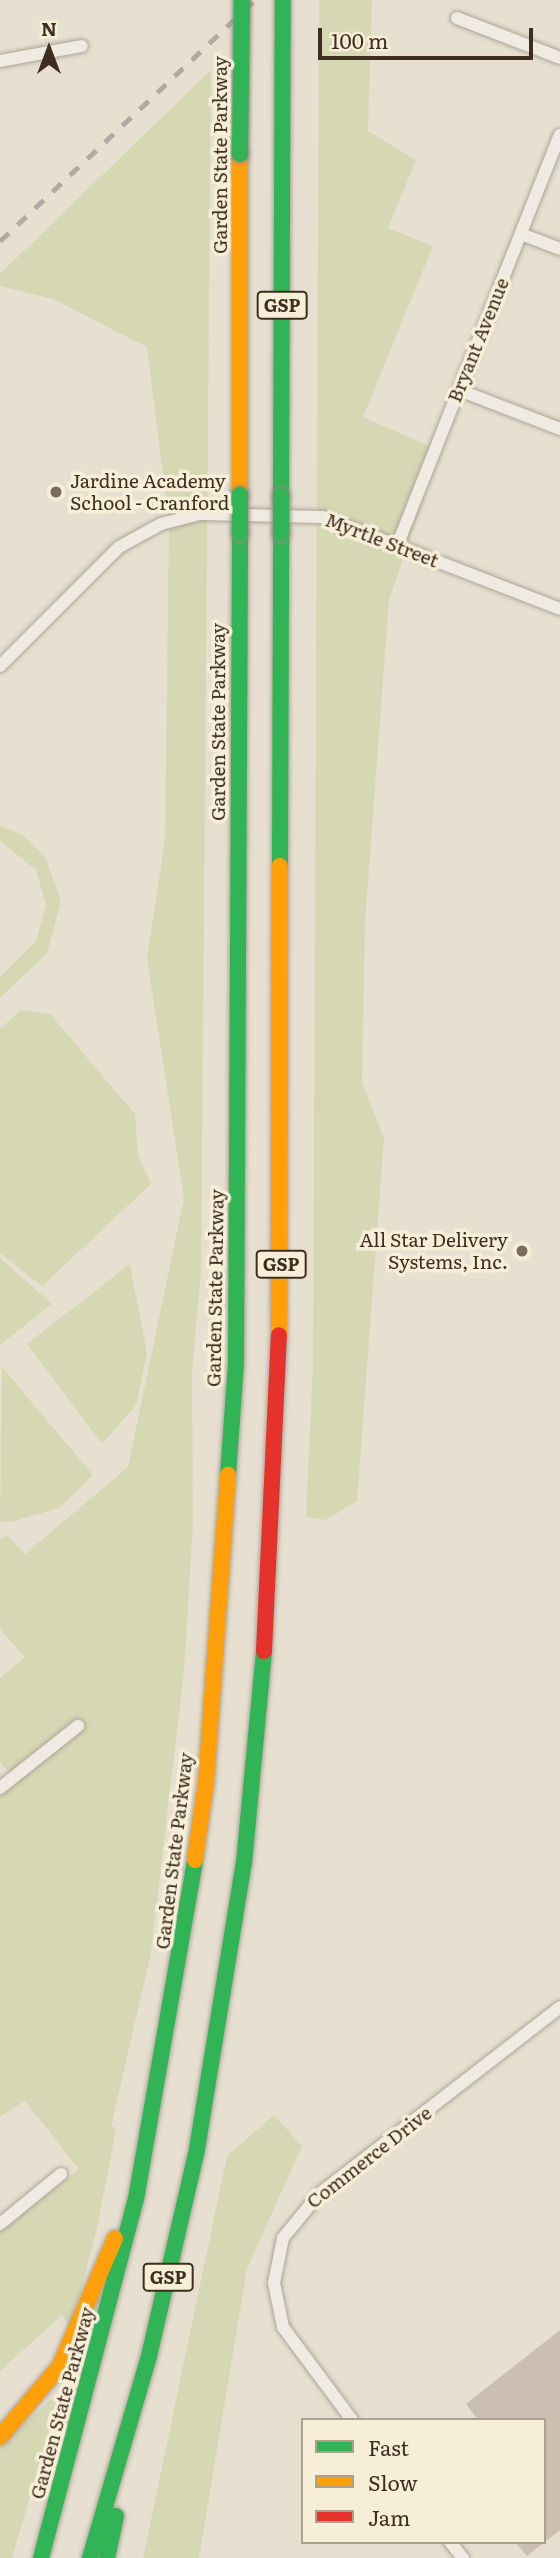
<!DOCTYPE html>
<style>
body{margin:0}
#map{position:relative;width:560px;height:2558px;overflow:hidden;background:#e7e0d1;font-family:Literata,serif}
div>[style]{position:absolute}
.green>*{inset:0;background:#d6d7b3}
.building>*{inset:0;background:#cbbfb2}
.roads{filter:drop-shadow(0 0 2px #ada599) drop-shadow(0 0 2px #ada599)}
.street>*{height:12px;margin:-6px;padding:0 6px;transform-origin:6px;border-radius:6px;background:#efebe3}
.fast>*{height:16px;margin:-8px;padding:0 8px;transform-origin:8px;border-radius:8px;background:#30b455}
.slow>*{height:16px;margin:-8px;padding:0 8px;transform-origin:8px;border-radius:8px;background:#ff9f0a}
.jam>*{height:16px;margin:-8px;padding:0 8px;transform-origin:8px;border-radius:8px;background:#e5322d}
.rail>*{height:4.5px;margin-top:-2.25px;transform-origin:0;background:repeating-linear-gradient(90deg,#afaaa2 0 12px,transparent 0 24px)}
.bridges{filter:drop-shadow(0 0 2px #928b80) drop-shadow(0 0 2px #928b80)}
.fast-bridge>*{height:16px;margin:-8px;padding:0 8px;transform-origin:8px;border-radius:8px;background:#30b455}
.dots>*{width:19px;height:19px;translate:-50% -50%;box-sizing:border-box;border:4px solid #f7eed8;border-radius:50%}
span{translate:-50% -50%;white-space:nowrap;text-align:center;line-height:1.15;-webkit-text-stroke:7px #f7eed8;paint-order:stroke}
.shield-label span{padding:2px 5px;background:#f7eed8;border:2px solid;border-radius:5px;-webkit-text-stroke-width:0}
.shield-label{font-size:18px;color:#3d2e20;font-weight:700}
.street-label{font-size:19px;color:#3d2e20}
.poi-label{font-size:19px;color:#3d2e20}
.left{translate:0 -50%;text-align:left}
.right{translate:-100% -50%;text-align:right}
.legend{position:absolute;left:301px;top:2418px;width:245px;height:126px;box-sizing:border-box;background:#f7eed8;border:2px solid #ada18e;margin:0;padding:9px 12px;list-style:none;font-size:21px;color:#3d2e20}
.legend li{display:flex;align-items:center;gap:14px;height:35px}
.legend b{width:35px;border:2px solid #ada18e}
.north{position:absolute;left:14px;top:14px;width:70px;height:70px;-webkit-text-stroke:5px #f7eed8;paint-order:stroke;rotate:0deg;font-size:19px;font-weight:700;line-height:28px;text-align:center;color:#3d2e20}
.north::after{content:'';display:block;margin:auto;width:24px;height:32px;background:#3d2e20;clip-path:polygon(50% 0,100% 100%,50% 72%,0 100%)}
.scale{position:absolute;left:318px;top:28px;width:215px;height:32px;box-sizing:border-box;border:4px solid #3d2e20;border-top:0;padding-left:9px;font-size:21px;line-height:24px;white-space:nowrap;color:#3d2e20;-webkit-text-stroke:5px #f7eed8;paint-order:stroke}
</style>
<div id="map">
<div class="green">
<i style="clip-path:polygon(319px 0,372px 0,368px 131px,416px 160px,388px 228px,433px 246px,363px 417px,440px 451px,389px 600px,365px 923px,362px 1082px,384px 1138px,357px 1501px,326px 1520px,306px 1517px,313px 1366px)"></i>
<i style="clip-path:polygon(211px 70px,201px 1271px,192px 1373px,193px 1524px,184px 1672px,151px 1953px,111px 2126px,116px 2128px,98px 2224px,71px 2328px,62px 2315px,0 2371px,0 2231px,79px 2169px,25px 2101px,0 2117px,0 1789px,13px 1778px,0 1762px,0 1678px,25px 1657px,0 1629px,0 1540px,7px 1535px,25px 1554px,128px 1467px,184px 1198px,147px 959px,165px 839px,169px 523px,147px 347px,53px 299px,0 286px,0 274px)"></i>
<i style="clip-path:polygon(0 826px,21px 834px,45px 856px,61px 901px,47px 953px,0 998px,0 977px,36px 941px,46px 905px,36px 870px,0 841px)"></i>
<i style="clip-path:polygon(21px 1010px,50px 1014px,135px 1114px,138px 1155px,151px 1184px,42px 1286px,0 1253px,0 1029px)"></i>
<i style="clip-path:polygon(0 1258px,52px 1304px,0 1345px)"></i>
<i style="clip-path:polygon(130px 1264px,147px 1354px,136px 1405px,102px 1444px,27px 1344px)"></i>
<i style="clip-path:polygon(2px 1367px,93px 1475px,59px 1508px,11px 1522px,0 1522px)"></i>
<i style="clip-path:polygon(274px 2115px,302px 2146px,247px 2269px,199px 2558px,143px 2558px,227px 2156px)"></i>
<i style="clip-path:polygon(61px 2390px,12px 2558px,0 2558px,0 2446px)"></i>
</div>
<div class="building">
<i style="clip-path:polygon(560px 2330px,560px 2530px,527px 2556px,515px 2542px,544px 2542px,544px 2420px,478px 2420px,466px 2404px)"></i>
</div>
<div class="roads">
<div class="street">
<i style="left:457px;top:18px;width:110px;rotate:21.2deg"></i>
<i style="left:0;top:61px;width:83px;rotate:-10.4deg"></i>
<i style="left:521px;top:234px;width:42px;rotate:21deg"></i>
<i style="left:459px;top:390px;width:108px;rotate:21.1deg"></i>
<i style="left:397px;top:546px;width:442px;rotate:-68.4deg"></i>
<i style="left:0;top:666px;width:168px;rotate:-45deg"></i>
<i style="left:119px;top:547px;width:48px;rotate:-28.7deg"></i>
<i style="left:161px;top:524px;width:40px;rotate:-14.4deg"></i>
<i style="left:200px;top:514px;width:123px;rotate:1.4deg"></i>
<i style="left:323px;top:517px;width:254px;rotate:21.2deg"></i>
<i style="left:0;top:1788px;width:100px;rotate:-38.5deg"></i>
<i style="left:0;top:2224px;width:79px;rotate:-39.3deg"></i>
<i style="left:352px;top:2420px;width:116px;rotate:-126.6deg"></i>
<i style="left:283px;top:2327px;width:45px;rotate:-101.6deg"></i>
<i style="left:274px;top:2283px;width:46px;rotate:-78.7deg"></i>
<i style="left:283px;top:2238px;width:57px;rotate:-50.7deg"></i>
<i style="left:319px;top:2194px;width:305px;rotate:-37.8deg"></i>
<i style="left:450px;top:2542px;width:21px;rotate:51deg"></i>
</div>
<div class="fast">
<i style="left:281px;top:496px;width:496px;rotate:-89.8deg"></i>
<i style="left:280px;top:866px;width:333px;rotate:-89.8deg"></i>
<i style="left:228px;top:1475px;width:111px;rotate:-85.9deg"></i>
<i style="left:236px;top:1364px;width:831px;rotate:-89.72deg"></i>
<i style="left:41px;top:2558px;width:371px;rotate:-75.2deg"></i>
<i style="left:136px;top:2199px;width:344px;rotate:-80.1deg"></i>
<i style="left:90px;top:2558px;width:210px;rotate:-73.7deg"></i>
<i style="left:149px;top:2356px;width:212px;rotate:-76.9deg"></i>
<i style="left:197px;top:2149px;width:290px;rotate:-80.7deg"></i>
<i style="left:244px;top:1863px;width:213px;rotate:-84.6deg"></i>
<i style="left:107px;top:2558px;width:43px;rotate:-77.9deg"></i>
</div>
<div class="slow">
<i style="left:240px;top:154px;width:341px;rotate:90deg"></i>
<i style="left:279px;top:1335px;width:469px;rotate:-89.9deg"></i>
<i style="left:195px;top:1860px;width:78px;rotate:-81.9deg"></i>
<i style="left:206px;top:1783px;width:309px;rotate:-85.9deg"></i>
<i style="left:0;top:2437px;width:93px;rotate:-49.8deg"></i>
<i style="left:60px;top:2366px;width:139px;rotate:-66.7deg"></i>
</div>
<div class="jam">
<i style="left:264px;top:1651px;width:316px;rotate:-87.3deg"></i>
</div>
</div>
<div class="rail">
<i style="left:0;top:241px;width:351px;rotate:-43.4deg"></i>
</div>
<div class="bridges">
<div class="fast-bridge">
<i style="left:240px;top:154px;width:154px;rotate:-89.3deg"></i>
<i style="left:240px;top:495px;width:38px;rotate:90deg"></i>
<i style="left:281px;top:496px;width:37px;rotate:90deg"></i>
</div>
</div>
<div class="dots">
<i style="left:56px;top:492px;background:#786c5e"></i>
<i style="left:522px;top:1251px;background:#786c5e"></i>
</div>
<div class="shield-label">
<span style="left:282px;top:305px">GSP</span>
<span style="left:281px;top:1264px">GSP</span>
<span style="left:168px;top:2277px">GSP</span>
</div>
<div class="street-label">
<span style="left:220px;top:155px;rotate:-90deg">Garden State Parkway</span>
<span style="left:478px;top:340px;rotate:-68deg">Bryant Avenue</span>
<span style="left:382px;top:540px;rotate:21deg">Myrtle Street</span>
<span style="left:218px;top:722px;rotate:-90deg">Garden State Parkway</span>
<span style="left:215px;top:1288px;rotate:-89deg">Garden State Parkway</span>
<span style="left:174px;top:1851px;rotate:-83deg">Garden State Parkway</span>
<span style="left:369px;top:2157px;rotate:-38deg">Commerce Drive</span>
<span style="left:62px;top:2403px;rotate:-75deg">Garden State Parkway</span>
</div>
<div class="poi-label">
<span class="left" style="left:70px;top:492px">Jardine Academy<br>School - Cranford</span>
<span class="right" style="left:508px;top:1251px">All Star Delivery<br>Systems, Inc.</span>
</div>
<ul class="legend">
<li><b style="height:9px;background:#30b455"></b>Fast</li>
<li><b style="height:9px;background:#ff9f0a"></b>Slow</li>
<li><b style="height:9px;background:#e5322d"></b>Jam</li>
</ul>
<div class="north">N</div>
<div class="scale">100 m</div>
</div>
